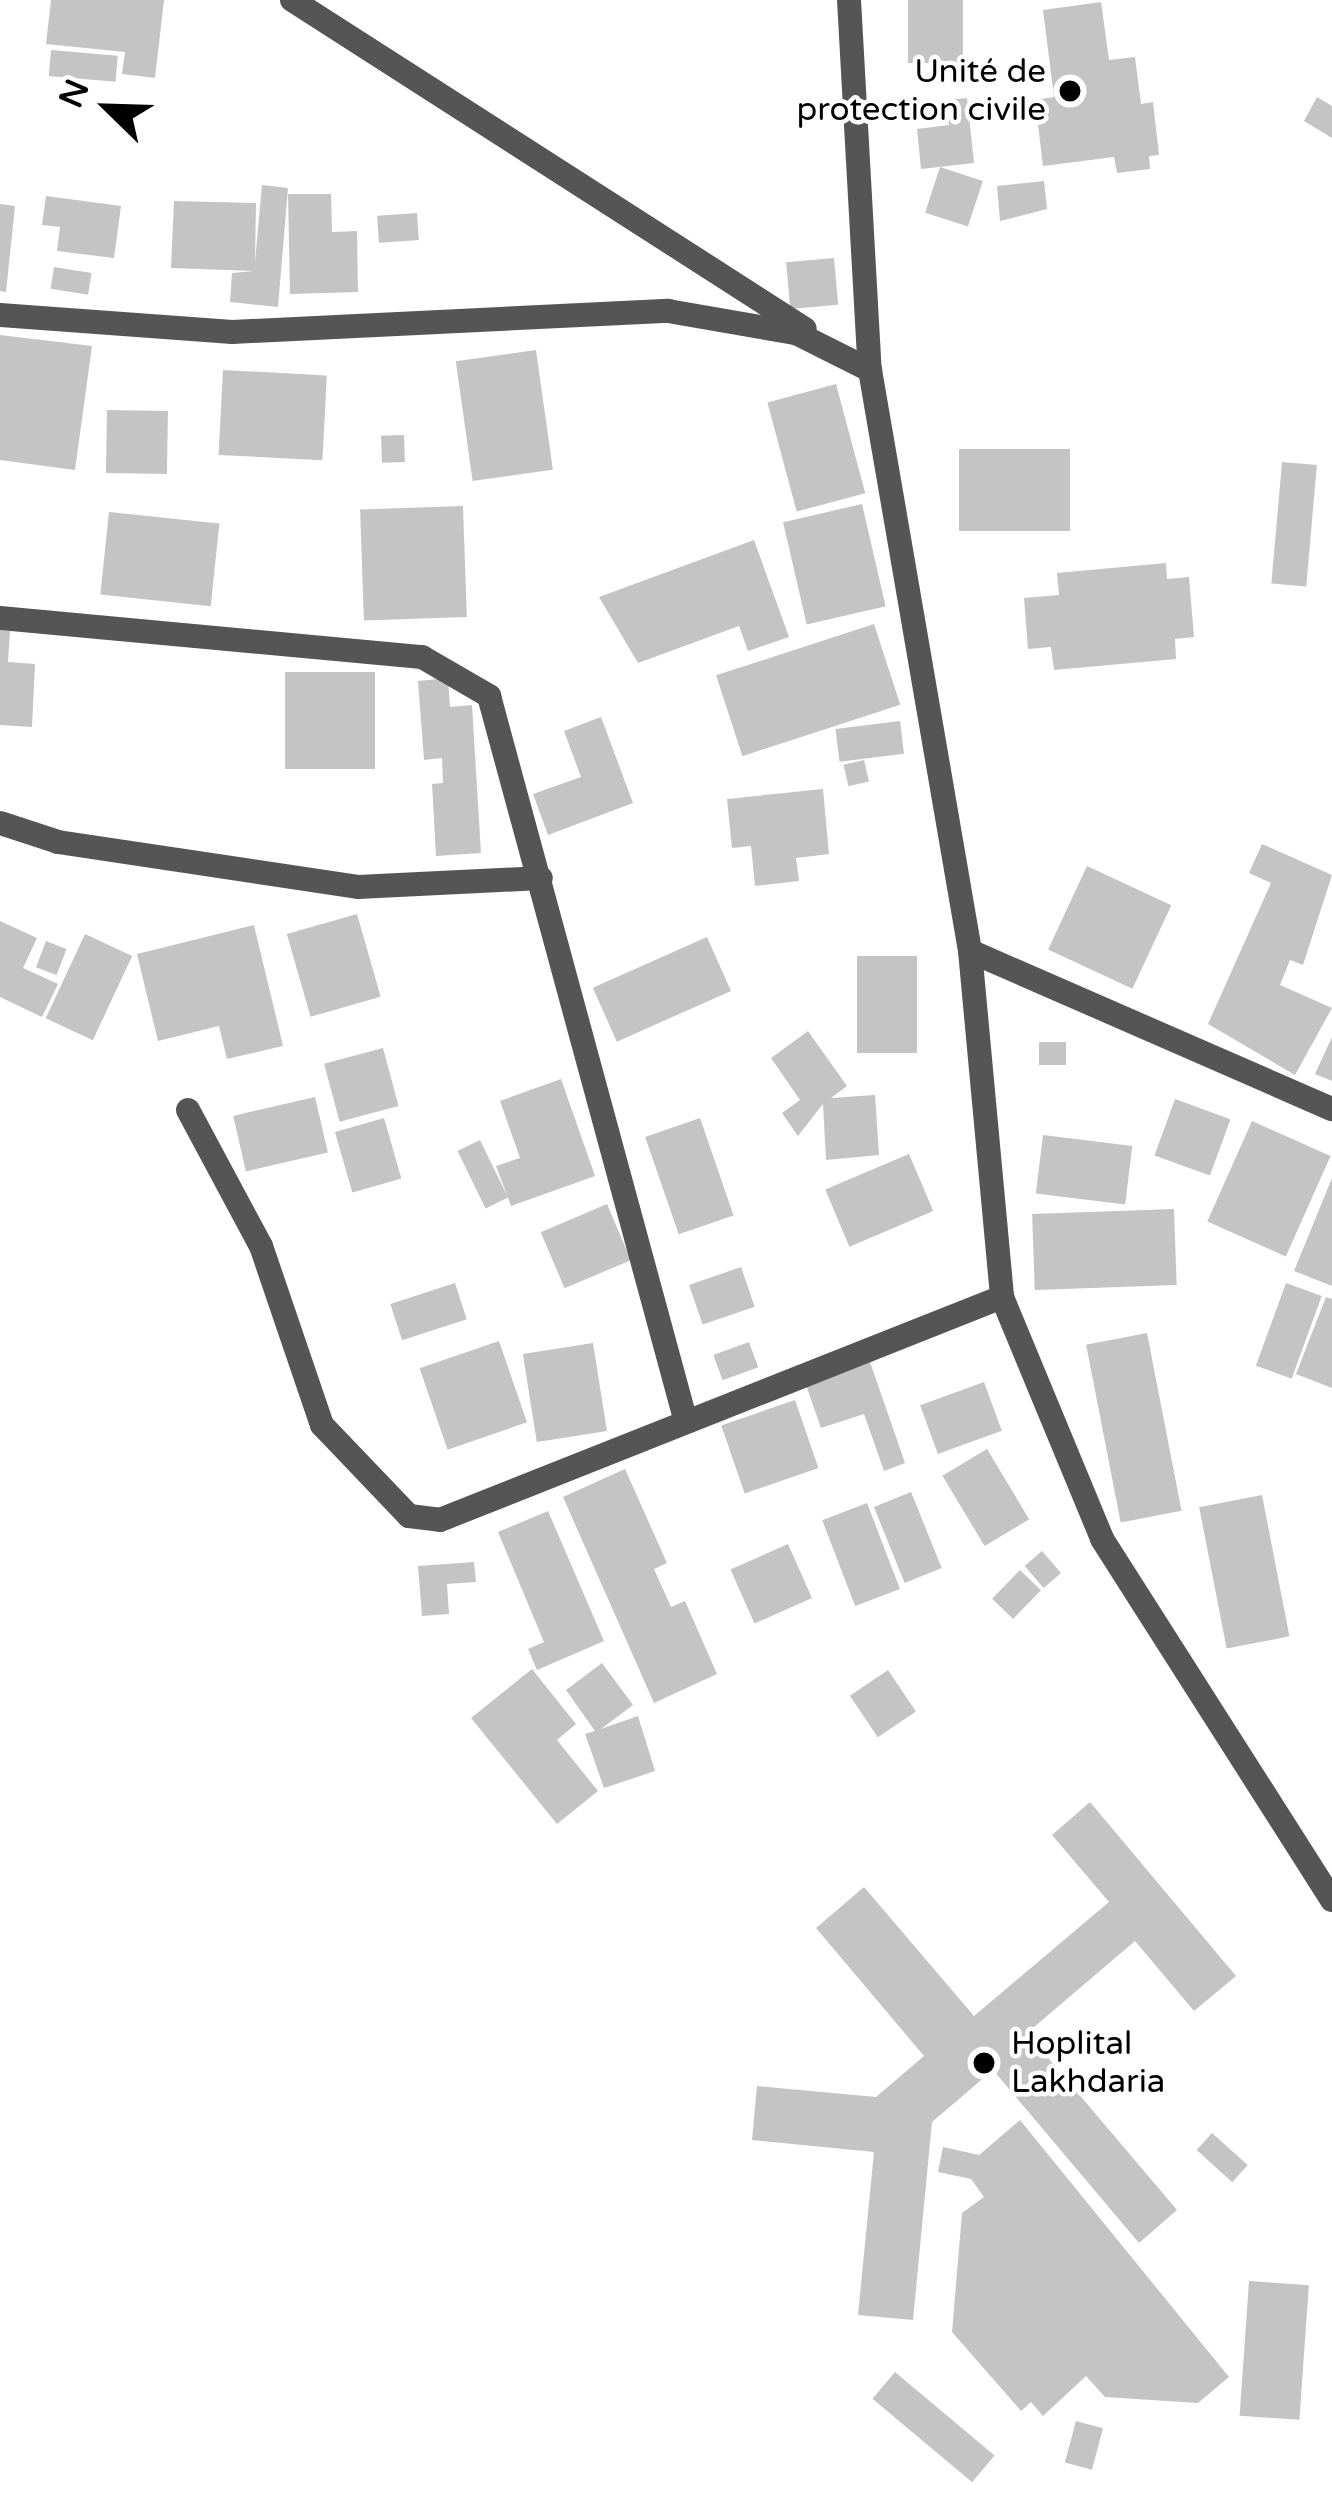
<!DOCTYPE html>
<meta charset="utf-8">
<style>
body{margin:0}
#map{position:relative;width:1332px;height:2495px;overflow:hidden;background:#fff;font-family:"Varela Round",sans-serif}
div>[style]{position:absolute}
.building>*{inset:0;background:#c4c4c4;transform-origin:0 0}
.minor>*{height:24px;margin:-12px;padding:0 12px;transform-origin:12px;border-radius:12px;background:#555}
.tertiary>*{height:24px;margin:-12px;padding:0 12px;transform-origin:12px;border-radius:12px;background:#555}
.dots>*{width:33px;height:33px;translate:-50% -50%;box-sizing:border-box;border:6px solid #fff;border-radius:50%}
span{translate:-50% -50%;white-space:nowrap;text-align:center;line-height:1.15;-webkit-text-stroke:9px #fff;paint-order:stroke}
.poi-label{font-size:33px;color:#000}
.right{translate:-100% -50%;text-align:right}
.left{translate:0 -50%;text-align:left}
.north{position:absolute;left:48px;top:48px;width:120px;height:120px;-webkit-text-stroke:9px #fff;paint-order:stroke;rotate:293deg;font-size:33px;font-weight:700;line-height:48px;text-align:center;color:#000}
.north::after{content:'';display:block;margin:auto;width:42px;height:54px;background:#000;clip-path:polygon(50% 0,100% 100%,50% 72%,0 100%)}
</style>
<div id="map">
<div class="building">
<i style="clip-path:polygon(51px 0,164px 0,155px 78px,122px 74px,125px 52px,46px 44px)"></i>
<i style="left:908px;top:0;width:55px;height:63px"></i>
<i style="clip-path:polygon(1101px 2px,1109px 60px,1135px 57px,1141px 104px,1153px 102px,1159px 155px,1149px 156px,1150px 169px,1117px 173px,1114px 157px,1043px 166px,1035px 100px,1054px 97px,1043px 10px)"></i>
<i style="left:51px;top:50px;width:67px;height:26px;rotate:5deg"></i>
<i style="clip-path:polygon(1317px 97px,1332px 106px,1332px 138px,1304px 121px)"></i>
<i style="clip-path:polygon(967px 98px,974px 163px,921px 169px,917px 129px,949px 125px,946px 100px)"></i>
<i style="left:940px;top:167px;width:45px;height:48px;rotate:18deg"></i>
<i style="clip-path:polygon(1044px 181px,1047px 209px,1000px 221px,997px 186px)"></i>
<i style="clip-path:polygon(262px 185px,288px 188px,278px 307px,230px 302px,232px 273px,254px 271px,171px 268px,174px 201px,256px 203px,255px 262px)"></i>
<i style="clip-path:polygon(288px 194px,331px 194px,332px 232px,357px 231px,358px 292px,290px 294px)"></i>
<i style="clip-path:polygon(46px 196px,121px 206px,114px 258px,57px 251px,60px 227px,42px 225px)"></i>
<i style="clip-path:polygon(0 204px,15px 206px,6px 292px,0 291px)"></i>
<i style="left:417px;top:213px;width:27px;height:40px;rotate:86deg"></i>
<i style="left:834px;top:258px;width:47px;height:48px;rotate:85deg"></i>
<i style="left:54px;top:267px;width:38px;height:22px;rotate:9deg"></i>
<i style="clip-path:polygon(0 335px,92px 346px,75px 470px,0 460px)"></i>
<i style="left:536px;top:350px;width:121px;height:81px;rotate:82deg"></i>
<i style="left:223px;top:370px;width:104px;height:85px;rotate:3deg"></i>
<i style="left:836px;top:384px;width:113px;height:71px;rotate:75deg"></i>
<i style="left:107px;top:410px;width:61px;height:63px;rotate:1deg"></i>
<i style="left:404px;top:435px;width:27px;height:23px;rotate:88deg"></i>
<i style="left:959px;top:449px;width:111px;height:82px"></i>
<i style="left:1282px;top:462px;width:35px;height:122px;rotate:5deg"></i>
<i style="left:862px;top:504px;width:105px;height:81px;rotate:77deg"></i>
<i style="left:463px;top:506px;width:111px;height:103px;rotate:88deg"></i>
<i style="left:109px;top:512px;width:111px;height:83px;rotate:6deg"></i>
<i style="clip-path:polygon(754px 540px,789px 637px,748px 651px,739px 626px,638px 663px,599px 597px)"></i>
<i style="clip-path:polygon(1166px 563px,1167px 579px,1189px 577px,1194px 637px,1175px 639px,1176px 659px,1054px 670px,1051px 647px,1028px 649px,1024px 598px,1059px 595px,1057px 573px)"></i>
<i style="left:874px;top:624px;width:85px;height:166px;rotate:72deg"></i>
<i style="clip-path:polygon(0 630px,10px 631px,8px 662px,35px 664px,32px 727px,0 725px)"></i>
<i style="left:285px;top:672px;width:90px;height:97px"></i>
<i style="clip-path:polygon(448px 678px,450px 707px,472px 705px,481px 853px,436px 856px,432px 784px,443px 783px,442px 758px,424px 760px,418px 681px)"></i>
<i style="clip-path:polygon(601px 717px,633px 803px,548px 835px,533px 794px,581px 777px,564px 731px)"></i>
<i style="left:900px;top:721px;width:33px;height:65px;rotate:83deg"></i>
<i style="left:864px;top:760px;width:22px;height:21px;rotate:77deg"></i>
<i style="clip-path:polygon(823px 789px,829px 854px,796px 858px,799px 881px,755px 886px,751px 846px,732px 848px,727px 799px)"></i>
<i style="clip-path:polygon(1262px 844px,1332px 875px,1303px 965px,1290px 960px,1280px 985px,1332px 1008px,1295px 1075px,1208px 1024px,1271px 883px,1249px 873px)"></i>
<i style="left:1087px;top:866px;width:93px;height:92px;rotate:25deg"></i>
<i style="left:357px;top:914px;width:86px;height:73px;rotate:74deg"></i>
<i style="clip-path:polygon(0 921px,37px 938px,23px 968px,58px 984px,42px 1017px,0 997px)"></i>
<i style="clip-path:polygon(254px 925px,283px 1046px,227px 1059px,219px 1026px,158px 1041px,137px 954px)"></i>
<i style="left:85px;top:934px;width:52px;height:93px;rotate:25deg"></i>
<i style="left:707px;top:937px;width:59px;height:125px;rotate:66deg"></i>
<i style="left:46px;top:941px;width:22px;height:28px;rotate:21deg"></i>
<i style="left:857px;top:956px;width:60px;height:97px"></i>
<i style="clip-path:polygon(808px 1031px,847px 1086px,831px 1098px,875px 1095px,879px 1155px,826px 1160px,823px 1104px,798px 1136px,782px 1113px,800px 1100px,771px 1058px)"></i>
<i style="clip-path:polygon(1332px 1037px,1332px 1081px,1315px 1074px)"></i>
<i style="left:1039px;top:1042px;width:27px;height:23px"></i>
<i style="left:383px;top:1048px;width:60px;height:61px;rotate:75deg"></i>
<i style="clip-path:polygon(561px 1079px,595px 1176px,511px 1206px,496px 1166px,520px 1158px,500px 1101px)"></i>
<i style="left:315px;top:1097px;width:57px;height:84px;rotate:77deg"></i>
<i style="left:1175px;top:1099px;width:59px;height:60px;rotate:20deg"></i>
<i style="left:384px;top:1118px;width:63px;height:51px;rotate:74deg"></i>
<i style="left:700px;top:1118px;width:103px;height:58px;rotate:71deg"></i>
<i style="left:1252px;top:1121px;width:86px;height:110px;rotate:24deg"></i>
<i style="left:1043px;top:1135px;width:90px;height:59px;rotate:7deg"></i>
<i style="left:480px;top:1140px;width:64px;height:25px;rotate:64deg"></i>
<i style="left:909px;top:1154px;width:62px;height:91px;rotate:67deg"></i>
<i style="clip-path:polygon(1332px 1178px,1332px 1286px,1294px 1271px)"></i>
<i style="left:607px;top:1204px;width:61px;height:72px;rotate:67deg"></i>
<i style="left:1174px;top:1209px;width:76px;height:142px;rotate:88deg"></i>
<i style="left:741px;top:1267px;width:42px;height:55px;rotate:71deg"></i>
<i style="left:455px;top:1283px;width:38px;height:68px;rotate:72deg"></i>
<i style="left:1286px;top:1283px;width:38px;height:88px;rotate:20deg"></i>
<i style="clip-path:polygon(1326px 1297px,1332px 1299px,1332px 1388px,1296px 1374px)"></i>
<i style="left:1147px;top:1333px;width:181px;height:62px;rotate:79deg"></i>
<i style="left:499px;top:1341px;width:86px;height:84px;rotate:71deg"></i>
<i style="left:749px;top:1342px;width:27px;height:38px;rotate:70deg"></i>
<i style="left:593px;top:1343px;width:89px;height:71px;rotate:81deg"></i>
<i style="clip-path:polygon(870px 1362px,905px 1463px,884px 1471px,864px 1414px,821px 1428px,806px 1385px)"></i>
<i style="left:984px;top:1382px;width:52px;height:68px;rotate:70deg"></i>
<i style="left:795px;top:1400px;width:72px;height:78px;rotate:71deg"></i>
<i style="left:987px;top:1449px;width:82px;height:52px;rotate:59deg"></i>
<i style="clip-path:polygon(625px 1469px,667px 1563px,654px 1569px,671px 1607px,685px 1601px,717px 1674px,654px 1703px,563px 1497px)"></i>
<i style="left:911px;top:1492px;width:82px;height:40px;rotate:68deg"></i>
<i style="left:1262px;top:1495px;width:144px;height:64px;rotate:79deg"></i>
<i style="left:867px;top:1503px;width:92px;height:48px;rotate:69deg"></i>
<i style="clip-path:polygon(548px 1511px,604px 1641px,537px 1670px,528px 1649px,544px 1642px,498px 1532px)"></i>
<i style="left:788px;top:1544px;width:59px;height:63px;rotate:66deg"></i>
<i style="left:1042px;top:1551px;width:29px;height:23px;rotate:49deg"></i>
<i style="clip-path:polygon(474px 1562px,476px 1582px,447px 1584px,449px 1614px,422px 1616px,418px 1566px)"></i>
<i style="left:1020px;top:1570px;width:29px;height:40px;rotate:44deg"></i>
<i style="clip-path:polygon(602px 1663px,633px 1705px,601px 1729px,638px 1716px,655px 1771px,604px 1788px,585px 1734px,595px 1731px,566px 1690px)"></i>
<i style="clip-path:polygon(532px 1669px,576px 1724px,557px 1740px,598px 1791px,557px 1824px,471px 1718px)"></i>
<i style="left:888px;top:1670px;width:50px;height:46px;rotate:56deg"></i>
<i style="clip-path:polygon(1090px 1802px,1236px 1976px,1194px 2011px,1135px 1941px,1027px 2033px,1177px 2210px,1139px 2243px,993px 2070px,932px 2122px,913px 2320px,858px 2315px,874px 2152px,752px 2140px,757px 2086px,876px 2097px,924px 2056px,816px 1928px,864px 1887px,974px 2016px,1109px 1902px,1052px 1835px)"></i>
<i style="clip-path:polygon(1020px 2120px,1229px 2377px,1198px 2403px,1105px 2397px,1086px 2376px,1043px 2416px,1031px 2402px,1021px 2411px,952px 2332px,962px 2213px,984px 2197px,971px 2179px,938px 2172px,943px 2147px,979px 2155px)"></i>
<i style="left:1212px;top:2133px;width:48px;height:23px;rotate:42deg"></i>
<i style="left:1249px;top:2281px;width:60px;height:135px;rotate:4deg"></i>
<i style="left:895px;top:2372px;width:130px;height:35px;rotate:40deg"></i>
<i style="left:1076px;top:2421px;width:28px;height:43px;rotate:15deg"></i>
</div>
<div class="minor">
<i style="left:292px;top:0;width:609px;rotate:32.67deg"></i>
<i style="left:0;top:315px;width:233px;rotate:4.2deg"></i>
<i style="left:232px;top:332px;width:437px;rotate:-2.8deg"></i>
<i style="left:668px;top:311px;width:130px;rotate:9.8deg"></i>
<i style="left:796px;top:333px;width:83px;rotate:26.6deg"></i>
<i style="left:0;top:618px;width:424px;rotate:5.3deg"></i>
<i style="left:422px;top:657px;width:78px;rotate:30.2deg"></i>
<i style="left:489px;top:696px;width:752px;rotate:74.82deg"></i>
<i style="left:0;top:823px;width:61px;rotate:18.1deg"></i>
<i style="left:58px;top:842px;width:303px;rotate:8.5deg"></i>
<i style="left:358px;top:887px;width:183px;rotate:-2.8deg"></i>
<i style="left:970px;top:951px;width:395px;rotate:23.6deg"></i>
<i style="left:188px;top:1110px;width:154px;rotate:61.8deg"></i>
<i style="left:261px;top:1246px;width:189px;rotate:71.2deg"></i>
<i style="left:322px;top:1425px;width:126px;rotate:46.3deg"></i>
<i style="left:409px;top:1516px;width:31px;rotate:7deg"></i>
<i style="left:440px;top:1520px;width:605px;rotate:-21.64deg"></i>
</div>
<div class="tertiary">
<i style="left:849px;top:0;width:371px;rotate:86.8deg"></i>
<i style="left:870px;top:370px;width:590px;rotate:80.23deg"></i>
<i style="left:970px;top:951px;width:347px;rotate:84.7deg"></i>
<i style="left:1002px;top:1297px;width:262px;rotate:67.5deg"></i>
<i style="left:1102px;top:1539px;width:428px;rotate:57.5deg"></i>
</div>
<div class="dots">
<i style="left:1070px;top:91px;background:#000"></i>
<i style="left:984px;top:2063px;background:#000"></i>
</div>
<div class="poi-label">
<span class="right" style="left:1046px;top:91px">Unité de<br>protection civile</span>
<span class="left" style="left:1011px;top:2063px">Hoplital<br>Lakhdaria</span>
</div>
<div class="north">N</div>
</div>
